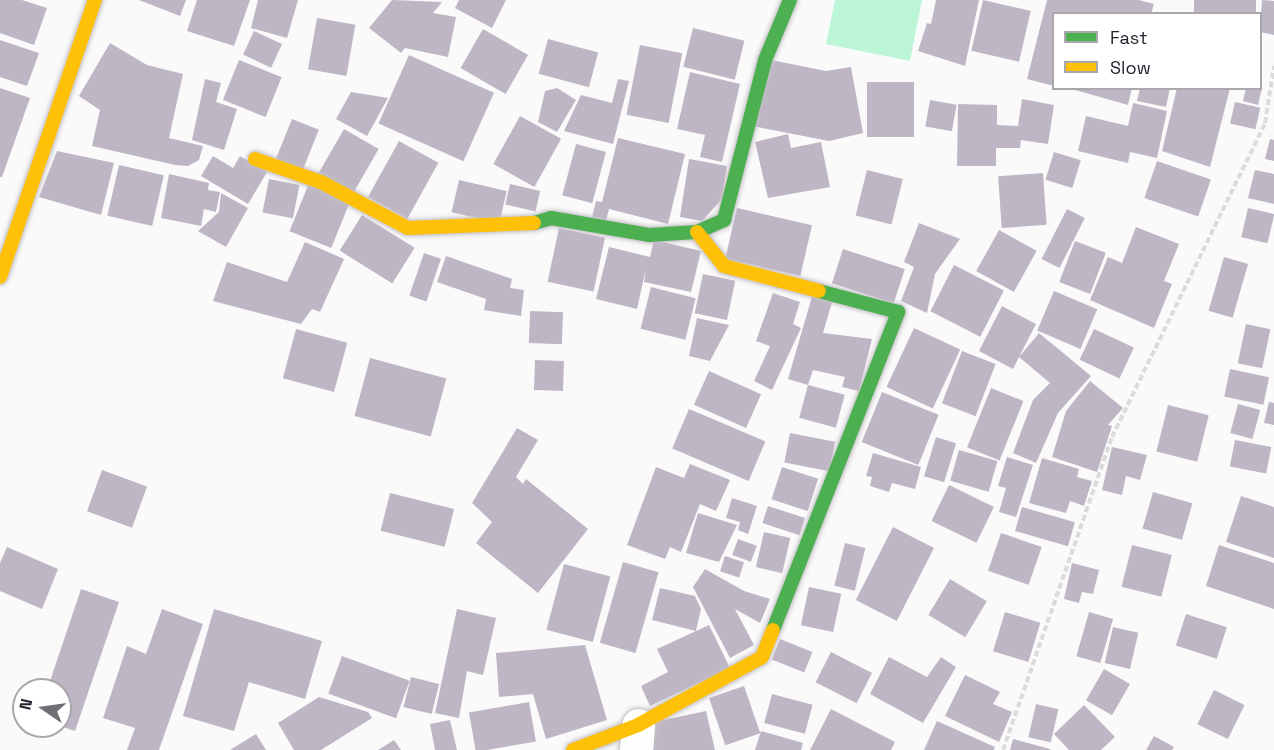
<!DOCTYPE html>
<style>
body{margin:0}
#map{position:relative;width:1274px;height:750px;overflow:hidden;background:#fafafa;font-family:"Space Grotesk",sans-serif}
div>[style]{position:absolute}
.green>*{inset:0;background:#bdf5d8}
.building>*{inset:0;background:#bfb6c5;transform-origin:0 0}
.path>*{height:4px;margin-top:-2px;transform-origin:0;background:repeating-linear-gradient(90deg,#dcdbdc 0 6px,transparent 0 9px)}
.roads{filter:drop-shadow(0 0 2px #c2bfc5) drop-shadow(0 0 2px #c2bfc5)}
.street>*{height:33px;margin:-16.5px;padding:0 16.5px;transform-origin:16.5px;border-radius:16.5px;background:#fefefe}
.fast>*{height:14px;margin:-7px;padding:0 7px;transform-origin:7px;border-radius:7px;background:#4caf50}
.slow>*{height:14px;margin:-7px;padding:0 7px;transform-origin:7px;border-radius:7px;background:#ffc107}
span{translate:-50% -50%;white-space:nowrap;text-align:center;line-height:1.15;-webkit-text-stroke:4.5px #fff;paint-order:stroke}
.legend{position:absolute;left:1052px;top:12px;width:210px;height:78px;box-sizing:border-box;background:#fff;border:2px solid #a9a7ab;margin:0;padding:8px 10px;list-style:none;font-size:18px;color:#29222e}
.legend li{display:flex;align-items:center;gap:12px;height:30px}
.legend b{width:30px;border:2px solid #a9a7ab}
.north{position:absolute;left:12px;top:678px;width:60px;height:60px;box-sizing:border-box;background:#fff;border:2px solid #a9a7ab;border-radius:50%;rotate:283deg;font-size:16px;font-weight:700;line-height:24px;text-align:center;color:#29222e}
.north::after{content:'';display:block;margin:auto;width:21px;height:27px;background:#726e75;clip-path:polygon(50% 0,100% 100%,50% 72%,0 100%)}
</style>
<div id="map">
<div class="green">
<i style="clip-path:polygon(835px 0,922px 0,910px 61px,826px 44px)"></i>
</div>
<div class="building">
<i style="clip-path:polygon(0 0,22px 0,47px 8px,34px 45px,0 33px)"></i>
<i style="clip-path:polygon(139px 0,186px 0,180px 16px)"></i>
<i style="clip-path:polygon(197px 0,250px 0,234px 46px,187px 31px)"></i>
<i style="clip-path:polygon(258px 0,298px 0,287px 38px,251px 28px)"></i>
<i style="clip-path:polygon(392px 0,442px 2px,433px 13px,456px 17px,448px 57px,405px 48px,401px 53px,369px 28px)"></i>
<i style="clip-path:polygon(459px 0,506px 0,492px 28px,455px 8px)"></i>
<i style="clip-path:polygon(936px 0,979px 0,965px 66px,918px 51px,927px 23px,931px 24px)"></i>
<i style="left:983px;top:0;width:49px;height:52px;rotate:13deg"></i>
<i style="clip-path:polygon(1047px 0,1139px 0,1154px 4px,1151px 14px,1054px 14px,1054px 86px,1027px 79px)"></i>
<i style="left:1194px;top:0;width:62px;height:14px"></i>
<i style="clip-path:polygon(1262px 0,1274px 1px,1274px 35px,1260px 32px)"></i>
<i style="left:317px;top:18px;width:39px;height:52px;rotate:10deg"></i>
<i style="left:693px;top:28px;width:53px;height:40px;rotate:14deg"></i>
<i style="left:483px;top:29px;width:52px;height:45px;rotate:30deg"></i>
<i style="left:254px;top:31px;width:31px;height:26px;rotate:25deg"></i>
<i style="left:548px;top:39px;width:52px;height:36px;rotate:15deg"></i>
<i style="clip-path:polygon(0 40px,39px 53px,27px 86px,0 77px)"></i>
<i style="clip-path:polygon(110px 43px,147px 65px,183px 74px,169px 138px,203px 146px,199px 160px,188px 166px,175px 165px,92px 146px,100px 110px,79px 96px)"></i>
<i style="left:640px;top:45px;width:43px;height:71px;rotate:11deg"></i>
<i style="left:409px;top:55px;width:93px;height:75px;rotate:24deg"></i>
<i style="clip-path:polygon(766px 59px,826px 71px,851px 67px,863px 133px,829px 141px,752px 126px)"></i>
<i style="left:239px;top:60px;width:46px;height:43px;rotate:22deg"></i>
<i style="clip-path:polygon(690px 72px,740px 84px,722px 162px,700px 157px,705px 135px,677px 129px)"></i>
<i style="clip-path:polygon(205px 79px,221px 83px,216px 102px,237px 109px,224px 150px,192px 140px)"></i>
<i style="clip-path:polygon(618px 79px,629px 81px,613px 144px,564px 131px,581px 95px,612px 103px)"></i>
<i style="left:914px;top:82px;width:55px;height:47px;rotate:90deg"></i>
<i style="clip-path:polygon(0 88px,30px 98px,2px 177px,0 177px)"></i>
<i style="clip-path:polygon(557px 88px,576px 100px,557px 132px,538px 122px,545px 91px)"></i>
<i style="clip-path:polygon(1068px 88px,1132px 88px,1128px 105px)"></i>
<i style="clip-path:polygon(1140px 88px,1170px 88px,1166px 107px,1137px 101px)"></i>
<i style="clip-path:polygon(1177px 88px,1230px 88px,1210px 167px,1162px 151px)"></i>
<i style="clip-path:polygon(1246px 88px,1262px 88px,1258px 105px,1243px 101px)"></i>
<i style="clip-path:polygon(351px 92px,388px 98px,367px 136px,336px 119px)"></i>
<i style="clip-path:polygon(1022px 99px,1054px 105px,1048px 144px,1021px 140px,1020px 148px,996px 148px,996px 166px,957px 166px,958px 104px,997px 105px,997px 125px,1018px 126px)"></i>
<i style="left:930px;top:100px;width:27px;height:27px;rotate:10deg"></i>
<i style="left:1235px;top:102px;width:26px;height:22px;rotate:13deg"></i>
<i style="clip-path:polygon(1133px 103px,1167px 111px,1157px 158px,1130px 152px,1128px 163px,1078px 151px,1086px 116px,1128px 126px)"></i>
<i style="left:520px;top:116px;width:47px;height:55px;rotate:29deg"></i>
<i style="left:292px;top:119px;width:29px;height:44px;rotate:22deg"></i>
<i style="left:344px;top:129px;width:40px;height:51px;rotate:30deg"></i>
<i style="clip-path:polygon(788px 134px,791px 148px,821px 142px,830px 187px,768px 198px,755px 142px)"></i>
<i style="clip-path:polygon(618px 138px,685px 154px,668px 224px,609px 209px,606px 220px,592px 217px,596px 201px,602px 202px)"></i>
<i style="clip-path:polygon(1270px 139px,1274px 140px,1274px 161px,1265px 159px)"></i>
<i style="left:399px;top:141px;width:45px;height:64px;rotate:29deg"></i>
<i style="left:576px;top:144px;width:31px;height:53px;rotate:15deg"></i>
<i style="clip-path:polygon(57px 151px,114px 163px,101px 215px,39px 197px)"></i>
<i style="left:1054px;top:152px;width:28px;height:29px;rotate:17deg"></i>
<i style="clip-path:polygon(213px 156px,233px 168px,240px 156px,267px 172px,248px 204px,201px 176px)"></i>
<i style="clip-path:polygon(689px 159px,727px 166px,722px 199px,702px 221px,680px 217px)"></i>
<i style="left:1157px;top:161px;width:57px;height:39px;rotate:19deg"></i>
<i style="left:119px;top:165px;width:46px;height:52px;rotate:13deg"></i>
<i style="left:867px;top:170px;width:37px;height:47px;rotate:14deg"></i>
<i style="clip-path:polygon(1255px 170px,1274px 174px,1274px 204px,1248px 198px)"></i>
<i style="left:1043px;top:173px;width:52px;height:45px;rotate:86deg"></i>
<i style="clip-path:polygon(169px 174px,209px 183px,208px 190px,220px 192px,216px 212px,204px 209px,201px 226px,161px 218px)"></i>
<i style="left:269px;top:179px;width:31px;height:34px;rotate:11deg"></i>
<i style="left:459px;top:180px;width:49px;height:33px;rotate:13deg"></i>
<i style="left:309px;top:183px;width:45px;height:52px;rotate:22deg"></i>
<i style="left:510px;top:184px;width:31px;height:21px;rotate:13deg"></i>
<i style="clip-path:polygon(221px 193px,248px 208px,226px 247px,198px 231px,219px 212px)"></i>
<i style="left:737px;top:208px;width:77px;height:52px;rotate:13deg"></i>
<i style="left:1248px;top:208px;width:27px;height:30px;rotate:13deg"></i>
<i style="left:1067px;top:209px;width:20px;height:56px;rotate:27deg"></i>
<i style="left:362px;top:215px;width:62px;height:42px;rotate:32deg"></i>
<i style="clip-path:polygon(919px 223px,960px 239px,935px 274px,927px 313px,901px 301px,914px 267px,904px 262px)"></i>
<i style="clip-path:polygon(1136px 227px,1179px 244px,1164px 281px,1172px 284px,1154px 328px,1090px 300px,1108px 257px,1122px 263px)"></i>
<i style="left:559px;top:228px;width:47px;height:55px;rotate:12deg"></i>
<i style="left:999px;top:230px;width:43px;height:47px;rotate:29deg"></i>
<i style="clip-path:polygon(654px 240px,701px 251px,691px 292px,644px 282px,646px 268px,637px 309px,596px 299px,609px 247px,650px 257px)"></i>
<i style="left:1075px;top:241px;width:33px;height:44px;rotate:21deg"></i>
<i style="clip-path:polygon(305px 242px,344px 259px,320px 312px,312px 309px,301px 324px,213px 301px,227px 262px,287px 282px)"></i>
<i style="left:843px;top:249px;width:65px;height:36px;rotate:18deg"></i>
<i style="left:424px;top:253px;width:18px;height:45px;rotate:19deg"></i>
<i style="clip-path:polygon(446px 256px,512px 279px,510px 288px,524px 290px,521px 316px,484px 310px,486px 299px,437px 282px)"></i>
<i style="left:1224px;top:257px;width:25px;height:56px;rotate:16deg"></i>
<i style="left:954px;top:265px;width:56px;height:52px;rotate:27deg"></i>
<i style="left:703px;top:274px;width:33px;height:40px;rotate:12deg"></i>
<i style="left:651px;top:287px;width:46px;height:43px;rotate:14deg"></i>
<i style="left:1054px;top:291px;width:47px;height:43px;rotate:23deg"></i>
<i style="clip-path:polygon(773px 293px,800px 302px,793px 324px,801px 328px,772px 390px,754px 381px,770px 346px,756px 341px)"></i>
<i style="clip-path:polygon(813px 293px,833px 299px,823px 333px,872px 339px,859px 391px,842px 387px,845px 377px,813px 370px,808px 385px,788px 379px)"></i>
<i style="clip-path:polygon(1002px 306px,1036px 324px,1019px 357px,1039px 333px,1091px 376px,1058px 413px,1036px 463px,1013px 453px,1033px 400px,1050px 383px,1019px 357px,1013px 369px,979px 351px)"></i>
<i style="left:530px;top:311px;width:33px;height:32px;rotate:2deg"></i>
<i style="clip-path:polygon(697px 318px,729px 325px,710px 361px,689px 356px)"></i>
<i style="left:1246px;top:324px;width:25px;height:40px;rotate:12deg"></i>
<i style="left:914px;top:328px;width:51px;height:65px;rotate:25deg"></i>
<i style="left:296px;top:329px;width:53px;height:51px;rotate:15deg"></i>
<i style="left:1094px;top:329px;width:44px;height:34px;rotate:25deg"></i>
<i style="left:962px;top:351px;width:36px;height:56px;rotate:21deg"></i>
<i style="left:370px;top:358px;width:79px;height:60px;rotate:15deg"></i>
<i style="left:535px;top:360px;width:29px;height:30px;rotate:2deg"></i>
<i style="left:1230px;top:369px;width:40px;height:28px;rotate:12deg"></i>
<i style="left:709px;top:371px;width:57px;height:37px;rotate:24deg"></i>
<i style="clip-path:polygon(1090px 381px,1123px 408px,1108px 425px,1112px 426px,1097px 472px,1052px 457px,1066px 411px)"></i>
<i style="left:808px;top:385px;width:38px;height:34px;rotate:15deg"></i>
<i style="left:991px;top:388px;width:35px;height:64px;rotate:22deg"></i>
<i style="left:882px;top:392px;width:61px;height:54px;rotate:22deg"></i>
<i style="clip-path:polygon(1269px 402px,1274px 403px,1274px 425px,1264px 423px)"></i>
<i style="left:1238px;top:404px;width:23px;height:30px;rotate:15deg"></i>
<i style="left:1168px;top:405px;width:42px;height:48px;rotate:14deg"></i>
<i style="left:689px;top:409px;width:83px;height:43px;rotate:23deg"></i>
<i style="clip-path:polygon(517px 428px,538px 440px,516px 477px,523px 484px,526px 479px,588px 529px,538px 593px,476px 543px,492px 522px,472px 503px)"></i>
<i style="left:790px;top:433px;width:46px;height:30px;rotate:11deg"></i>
<i style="left:936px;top:437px;width:21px;height:41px;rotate:17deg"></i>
<i style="left:1235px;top:440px;width:37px;height:27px;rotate:11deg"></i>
<i style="clip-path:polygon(1112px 447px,1147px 455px,1140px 480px,1126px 476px,1122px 495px,1102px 490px)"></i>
<i style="left:959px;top:450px;width:40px;height:32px;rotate:16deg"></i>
<i style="clip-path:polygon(873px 453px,921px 467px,915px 489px,892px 483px,889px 492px,870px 486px,872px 477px,866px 476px)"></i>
<i style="clip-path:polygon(1007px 457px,1033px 465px,1016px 517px,999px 512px,1006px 488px,998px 486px)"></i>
<i style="clip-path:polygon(1042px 458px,1079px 469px,1077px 477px,1092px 481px,1084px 506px,1070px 501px,1066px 513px,1029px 503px)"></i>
<i style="clip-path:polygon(690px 464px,730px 480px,716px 511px,700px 504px,681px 552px,670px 547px,665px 559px,627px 545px,656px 467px,684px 478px)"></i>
<i style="left:782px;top:467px;width:38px;height:34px;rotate:18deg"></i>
<i style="left:102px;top:470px;width:48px;height:44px;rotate:20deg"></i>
<i style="left:949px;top:485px;width:50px;height:40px;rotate:26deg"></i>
<i style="left:1153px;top:492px;width:41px;height:38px;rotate:16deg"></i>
<i style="left:390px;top:493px;width:66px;height:39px;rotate:14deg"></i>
<i style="clip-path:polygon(1241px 496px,1274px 507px,1274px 558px,1226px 542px)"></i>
<i style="clip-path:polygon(732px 498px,757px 506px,748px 534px,738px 530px,740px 522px,726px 518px)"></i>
<i style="left:768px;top:506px;width:39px;height:18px;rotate:18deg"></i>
<i style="left:1022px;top:507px;width:55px;height:25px;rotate:16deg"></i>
<i style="clip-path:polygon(698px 513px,737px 525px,719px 562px,686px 553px)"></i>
<i style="left:893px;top:527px;width:46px;height:82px;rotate:27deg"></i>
<i style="left:764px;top:532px;width:27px;height:36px;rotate:13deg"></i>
<i style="left:1001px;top:533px;width:43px;height:40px;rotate:19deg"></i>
<i style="left:738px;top:539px;width:20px;height:17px;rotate:20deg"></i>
<i style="left:845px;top:543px;width:21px;height:44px;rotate:14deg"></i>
<i style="left:1132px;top:545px;width:41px;height:43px;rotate:14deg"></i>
<i style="clip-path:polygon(1219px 545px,1274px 563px,1274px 609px,1206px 586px)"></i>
<i style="clip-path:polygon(7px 547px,58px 569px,42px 609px,0 591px,0 563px)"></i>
<i style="left:725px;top:556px;width:20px;height:16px;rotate:18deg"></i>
<i style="left:623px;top:562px;width:37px;height:84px;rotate:16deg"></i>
<i style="clip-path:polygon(1072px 563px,1099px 570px,1093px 594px,1082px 592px,1079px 603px,1064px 599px)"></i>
<i style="left:564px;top:564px;width:48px;height:68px;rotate:15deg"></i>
<i style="clip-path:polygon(705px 569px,744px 591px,770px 599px,760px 623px,735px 609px,754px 645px,730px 658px,693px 587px)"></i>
<i style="left:950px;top:579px;width:43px;height:42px;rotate:31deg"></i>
<i style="left:809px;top:587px;width:33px;height:39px;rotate:12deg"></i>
<i style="clip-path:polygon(660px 588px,695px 596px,701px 609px,696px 631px,652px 620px)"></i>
<i style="clip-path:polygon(81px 589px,119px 602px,75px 731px,60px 726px,60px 690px,47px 690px)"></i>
<i style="clip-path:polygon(162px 609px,203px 624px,159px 750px,127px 750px,135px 728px,103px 718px,127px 646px,146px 654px)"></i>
<i style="clip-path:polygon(214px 609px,322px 641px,305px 699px,249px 682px,234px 731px,183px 716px)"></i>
<i style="clip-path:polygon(457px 609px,496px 618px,483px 675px,467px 671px,459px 718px,435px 713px)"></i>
<i style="left:1005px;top:612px;width:37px;height:41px;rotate:17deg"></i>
<i style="left:1089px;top:612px;width:25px;height:46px;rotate:16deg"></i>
<i style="left:1186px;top:614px;width:43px;height:33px;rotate:18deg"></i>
<i style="clip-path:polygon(709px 625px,730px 668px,650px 706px,641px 686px,668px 672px,657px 649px)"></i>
<i style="left:1113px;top:627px;width:26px;height:37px;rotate:13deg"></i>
<i style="left:780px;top:639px;width:35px;height:22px;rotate:22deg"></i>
<i style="clip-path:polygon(585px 645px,607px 720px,546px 739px,533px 694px,499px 697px,496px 653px)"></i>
<i style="left:831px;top:652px;width:46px;height:34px;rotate:27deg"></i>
<i style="left:342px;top:656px;width:72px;height:40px;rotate:20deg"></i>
<i style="clip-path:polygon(889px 657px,927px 677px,941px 657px,956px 667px,923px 723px,870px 694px)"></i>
<i style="left:1104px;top:669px;width:30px;height:36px;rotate:30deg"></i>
<i style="clip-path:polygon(965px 675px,1000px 692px,993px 704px,1012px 712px,999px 742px,945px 716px)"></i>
<i style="left:411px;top:677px;width:29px;height:31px;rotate:14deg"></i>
<i style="left:744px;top:686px;width:50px;height:37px;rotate:71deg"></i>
<i style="left:1214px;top:690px;width:34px;height:38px;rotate:26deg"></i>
<i style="left:772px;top:694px;width:42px;height:30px;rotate:15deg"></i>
<i style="clip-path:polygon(319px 697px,368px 712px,372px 718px,321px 750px,294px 750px,278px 723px)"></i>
<i style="left:529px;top:702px;width:40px;height:61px;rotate:80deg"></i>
<i style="left:1036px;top:704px;width:23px;height:34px;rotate:13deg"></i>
<i style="clip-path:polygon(1084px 705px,1115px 737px,1101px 750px,1069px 750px,1054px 734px)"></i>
<i style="clip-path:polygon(831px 709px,895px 742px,891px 750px,810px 750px)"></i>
<i style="clip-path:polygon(706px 711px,715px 750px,651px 750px,645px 724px)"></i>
<i style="clip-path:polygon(450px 720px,457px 750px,435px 750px,430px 724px)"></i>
<i style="clip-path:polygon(937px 721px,995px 747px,994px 750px,924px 750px)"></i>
<i style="clip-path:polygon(761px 731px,803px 743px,801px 750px,755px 750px)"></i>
<i style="clip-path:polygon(256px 734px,266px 750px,230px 750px)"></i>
<i style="clip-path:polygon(1154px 736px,1174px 747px,1172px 750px,1146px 750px)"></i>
<i style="clip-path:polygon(1013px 739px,1050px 749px,1050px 750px,1010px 750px)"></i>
<i style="clip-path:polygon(394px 740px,401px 750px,378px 750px)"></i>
</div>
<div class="path">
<i style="left:1003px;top:750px;width:331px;rotate:-70.8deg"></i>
<i style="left:1112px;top:437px;width:349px;rotate:-64deg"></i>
<i style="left:1265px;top:123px;width:58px;rotate:-81deg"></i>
</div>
<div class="roads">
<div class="street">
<i style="left:636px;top:750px;width:25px;rotate:-85deg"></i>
</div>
<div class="fast">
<i style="left:534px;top:223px;width:18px;rotate:-16deg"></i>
<i style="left:551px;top:218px;width:99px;rotate:9.8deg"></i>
<i style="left:649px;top:235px;width:48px;rotate:-3.6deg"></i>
<i style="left:697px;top:232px;width:30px;rotate:-24deg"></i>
<i style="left:724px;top:220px;width:165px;rotate:-75.6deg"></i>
<i style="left:765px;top:60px;width:65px;rotate:-67.4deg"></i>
<i style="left:773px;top:630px;width:342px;rotate:-68.5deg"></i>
<i style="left:898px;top:312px;width:82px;rotate:-165.1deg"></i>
</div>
<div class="slow">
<i style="left:255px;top:159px;width:70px;rotate:19.2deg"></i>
<i style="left:321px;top:182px;width:98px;rotate:27.9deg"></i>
<i style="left:408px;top:228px;width:126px;rotate:-2.3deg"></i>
<i style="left:697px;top:232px;width:43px;rotate:51.5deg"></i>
<i style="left:724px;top:266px;width:98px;rotate:14.7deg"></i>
<i style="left:0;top:277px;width:293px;rotate:-71.1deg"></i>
<i style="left:573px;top:750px;width:70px;rotate:-21deg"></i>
<i style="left:638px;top:725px;width:141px;rotate:-28.7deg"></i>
<i style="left:762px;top:657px;width:29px;rotate:-68deg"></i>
</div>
</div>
<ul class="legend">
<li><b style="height:8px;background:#4caf50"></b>Fast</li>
<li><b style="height:8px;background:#ffc107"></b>Slow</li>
</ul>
<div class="north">N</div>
</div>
